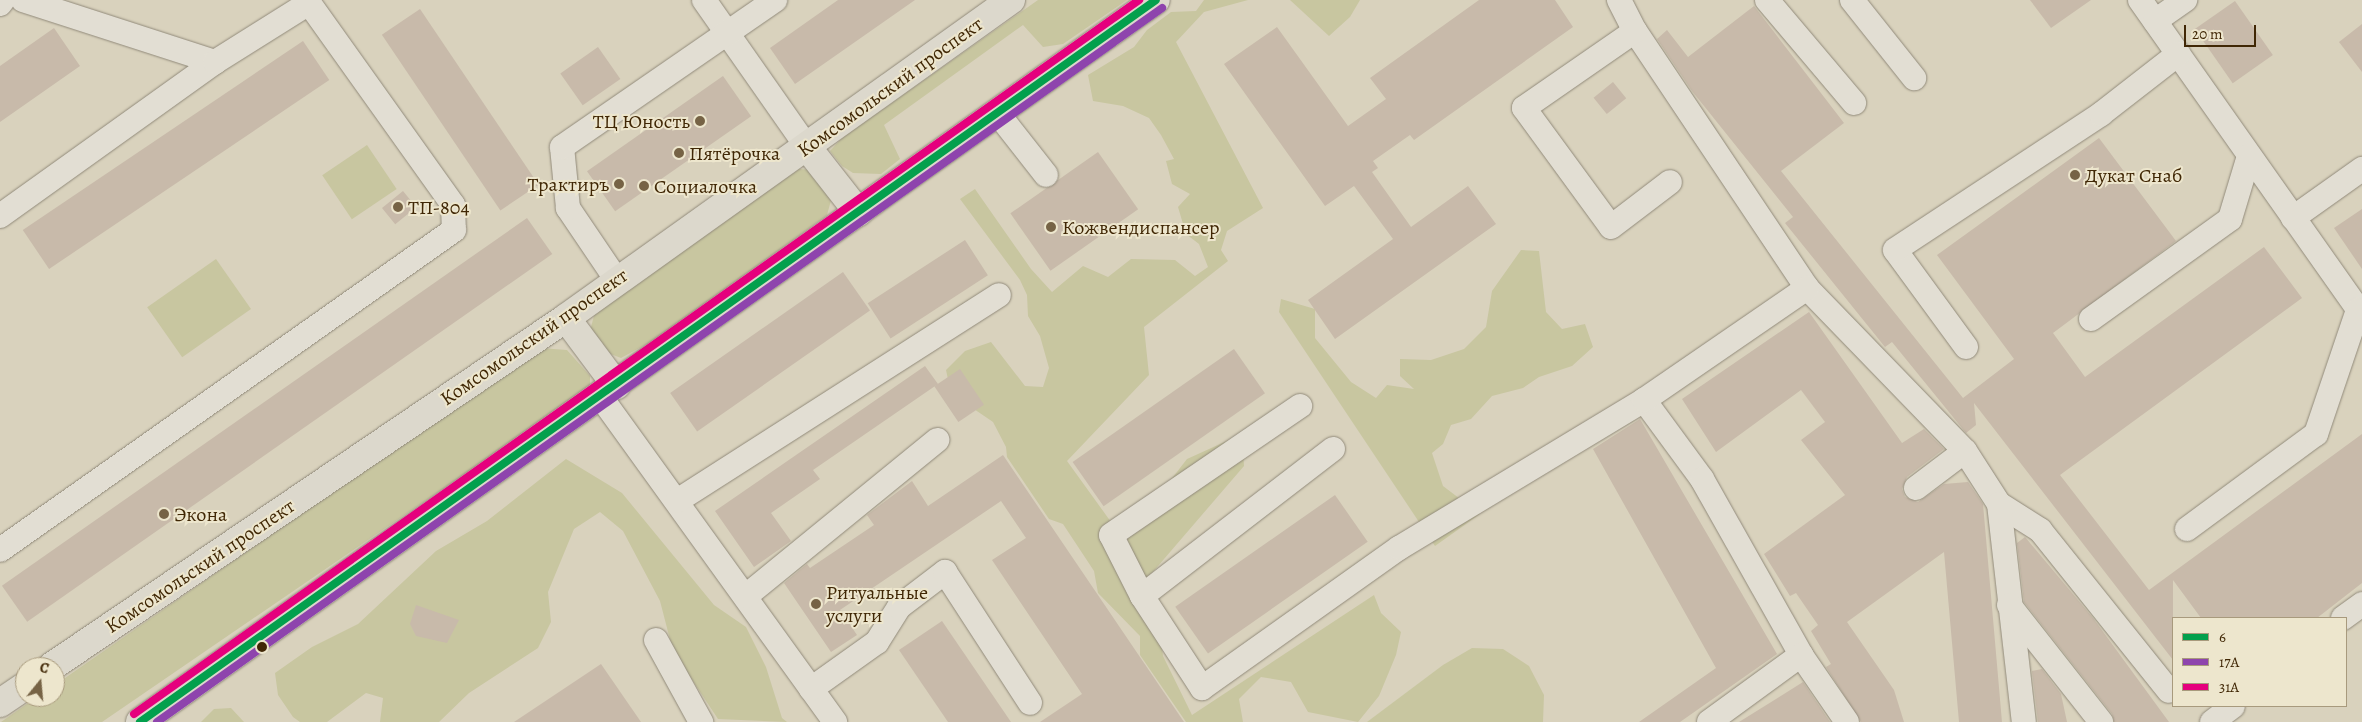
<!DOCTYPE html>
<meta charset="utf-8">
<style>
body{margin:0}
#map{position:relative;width:2362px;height:722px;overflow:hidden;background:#d9d2bd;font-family:Alegreya,serif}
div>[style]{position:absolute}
.green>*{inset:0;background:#c8c6a0;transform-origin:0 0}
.building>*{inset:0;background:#c8baaa;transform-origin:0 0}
.roads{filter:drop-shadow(0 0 1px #918a7a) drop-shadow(0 0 1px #918a7a)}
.minor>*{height:24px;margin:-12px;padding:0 12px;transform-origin:12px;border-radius:12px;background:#e2ded3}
.major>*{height:28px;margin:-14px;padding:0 14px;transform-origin:14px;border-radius:14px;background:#dcd8cc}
.bus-1>*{height:8px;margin:-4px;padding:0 4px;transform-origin:4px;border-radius:4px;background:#03a04d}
.bus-2>*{height:8px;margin:-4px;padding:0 4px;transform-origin:4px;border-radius:4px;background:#8e44ad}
.bus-3>*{height:8px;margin:-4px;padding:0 4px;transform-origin:4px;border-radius:4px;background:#e5007d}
.dots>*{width:14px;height:14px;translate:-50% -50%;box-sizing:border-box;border:2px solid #ede6cd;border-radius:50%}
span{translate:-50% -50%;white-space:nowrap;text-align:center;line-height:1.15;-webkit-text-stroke:4px #ede6cd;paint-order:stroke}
.street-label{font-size:20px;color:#402705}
.poi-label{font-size:20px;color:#402705}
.right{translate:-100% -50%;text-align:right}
.left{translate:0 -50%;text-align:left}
.legend{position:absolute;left:2172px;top:617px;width:175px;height:90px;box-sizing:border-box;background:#ede6cd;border:1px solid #a89a7d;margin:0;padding:6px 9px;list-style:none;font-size:15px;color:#402705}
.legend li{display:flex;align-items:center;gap:10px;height:25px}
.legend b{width:25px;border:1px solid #a89a7d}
.north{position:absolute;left:15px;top:657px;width:50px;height:50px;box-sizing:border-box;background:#ede6cd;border:1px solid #a89a7d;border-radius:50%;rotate:17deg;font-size:14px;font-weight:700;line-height:20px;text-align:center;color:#402705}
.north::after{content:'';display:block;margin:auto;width:18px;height:22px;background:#766345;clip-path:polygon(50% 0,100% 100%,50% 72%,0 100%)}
.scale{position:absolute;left:2184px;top:25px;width:72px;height:22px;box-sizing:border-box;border:2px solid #402705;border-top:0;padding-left:6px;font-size:15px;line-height:18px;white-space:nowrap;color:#402705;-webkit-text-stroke:4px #ede6cd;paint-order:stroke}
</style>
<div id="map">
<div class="green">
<i style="clip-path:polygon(1038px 0,1127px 0,1063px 44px,1043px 47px,1023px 25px,884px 125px,900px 159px,881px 174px,853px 173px,842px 166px,830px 151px,842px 138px)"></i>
<i style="clip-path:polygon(1204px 0,1248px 0,1204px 12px,1176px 42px,1263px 208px,1227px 231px,1221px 250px,1228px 261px,1144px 327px,1149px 375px,1067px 461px,1124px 540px,1187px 459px,1242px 434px,1244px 466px,1152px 573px,1163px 656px,1192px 715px,1374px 595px,1381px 613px,1401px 632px,1396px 655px,1379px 696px,1358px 722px,1308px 712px,1291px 682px,1261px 677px,1239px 699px,1243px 722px,1186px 722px,1140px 655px,1140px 636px,1098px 593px,1094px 571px,1063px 524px,1049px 519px,1007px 457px,1006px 447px,993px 422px,971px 407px,949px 384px,946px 370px,965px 351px,991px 342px,1025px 386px,1043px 387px,1049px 368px,1040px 336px,1028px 316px,1027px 295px,1020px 280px,960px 199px,975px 189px,1031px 269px,1052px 292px,1083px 266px,1108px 277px,1131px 259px,1175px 260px,1195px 276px,1208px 267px,1199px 244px,1186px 234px,1178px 207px,1190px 194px,1172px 184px,1166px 161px,1174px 159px,1161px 135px,1149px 118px,1123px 106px,1093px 101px,1088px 75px,1134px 47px,1147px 30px,1171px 12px,1196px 11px)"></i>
<i style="clip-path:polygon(1290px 0,1360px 0,1350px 17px,1329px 36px)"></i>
<i style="left:367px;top:145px;width:53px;height:54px;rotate:56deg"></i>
<i style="clip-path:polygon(799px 169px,813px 170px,833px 193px,827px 215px,656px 339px,621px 358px,608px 353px,590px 331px,595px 312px)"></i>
<i style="clip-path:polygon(1521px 250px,1539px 251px,1546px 312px,1562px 329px,1585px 324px,1593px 347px,1572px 366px,1539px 377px,1523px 388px,1492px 396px,1471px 419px,1451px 425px,1443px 444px,1432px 453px,1443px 486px,1480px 514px,1435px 546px,1279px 312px,1281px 299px,1315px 309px,1315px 338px,1351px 382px,1376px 398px,1387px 385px,1414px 389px,1400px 376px,1400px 359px,1431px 360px,1464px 349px,1486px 327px,1492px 291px)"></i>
<i style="left:216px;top:259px;width:61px;height:84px;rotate:55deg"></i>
<i style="clip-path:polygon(540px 348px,567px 350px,590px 376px,590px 388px,102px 722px,1px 722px,37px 697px,55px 697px,55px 685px)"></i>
<i style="clip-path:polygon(566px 459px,622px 493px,714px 605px,746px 627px,766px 667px,782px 718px,787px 722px,718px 719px,673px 651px,660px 601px,623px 531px,600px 512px,574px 529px,548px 592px,551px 622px,538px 648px,469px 693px,439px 722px,380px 722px,383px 698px,366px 693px,327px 722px,300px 722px,293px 717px,278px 695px,275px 673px,312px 647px,358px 624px,436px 551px,487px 521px)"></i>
<i style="clip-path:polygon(1472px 648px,1503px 649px,1529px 666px,1544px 695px,1543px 722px,1367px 722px,1443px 665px)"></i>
<i style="clip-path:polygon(231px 708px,244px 722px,201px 722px,214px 709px)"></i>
</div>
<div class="building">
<i style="clip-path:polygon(838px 0,915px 0,795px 84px,770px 48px)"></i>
<i style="clip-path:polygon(1479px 0,1555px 0,1573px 27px,1414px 140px,1410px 135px,1373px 161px,1378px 168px,1372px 172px,1411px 227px,1468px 186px,1496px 224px,1335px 339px,1308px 300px,1393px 239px,1354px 186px,1325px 206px,1224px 64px,1277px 27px,1348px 126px,1386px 99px,1370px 78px)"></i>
<i style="clip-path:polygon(2030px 0,2091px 0,2051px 28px)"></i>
<i style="left:2235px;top:1px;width:66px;height:49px;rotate:55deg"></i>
<i style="clip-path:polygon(1754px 6px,1844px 123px,1781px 171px,1963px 398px,2014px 359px,1937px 255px,2099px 138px,2176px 241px,2053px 333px,2085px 377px,2264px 247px,2302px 298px,2060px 475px,2149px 590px,2362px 434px,2362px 583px,2317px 618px,2201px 618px,2173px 580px,2173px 660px,1974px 403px,1976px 425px,1966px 433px,1892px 342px,1885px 347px,1785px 223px,1793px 217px,1692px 91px,1657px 39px,1667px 30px,1688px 57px)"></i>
<i style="left:420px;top:9px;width:212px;height:46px;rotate:56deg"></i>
<i style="clip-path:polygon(2362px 24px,2362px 72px,2339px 42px)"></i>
<i style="clip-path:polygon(54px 28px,80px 66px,0 122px,0 66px)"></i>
<i style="left:303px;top:41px;width:47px;height:338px;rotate:56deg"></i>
<i style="left:598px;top:47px;width:39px;height:46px;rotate:55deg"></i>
<i style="left:723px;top:76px;width:49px;height:166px;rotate:55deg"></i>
<i style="left:1613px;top:82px;width:21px;height:25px;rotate:51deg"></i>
<i style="left:1098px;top:152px;width:70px;height:107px;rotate:55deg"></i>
<i style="left:403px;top:191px;width:21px;height:27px;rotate:51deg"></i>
<i style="clip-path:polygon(2362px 209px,2362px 269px,2334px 228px)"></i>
<i style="left:527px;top:218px;width:44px;height:641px;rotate:55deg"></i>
<i style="left:965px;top:240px;width:42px;height:116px;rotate:57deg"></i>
<i style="left:843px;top:272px;width:47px;height:211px;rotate:55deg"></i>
<i style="clip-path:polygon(1809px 312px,1902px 443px,1924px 429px,1944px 449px,1907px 477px,1902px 489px,1905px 497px,1918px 502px,1944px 484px,1968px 482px,1983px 504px,2002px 722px,1959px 722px,1944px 552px,1847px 622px,1894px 690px,1904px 722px,1861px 722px,1826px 667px,1831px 664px,1811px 631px,1818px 625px,1796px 593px,1790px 596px,1764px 554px,1845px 495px,1801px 440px,1825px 422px,1801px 390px,1716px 452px,1682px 399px)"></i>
<i style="left:1234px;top:349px;width:54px;height:197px;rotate:55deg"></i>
<i style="clip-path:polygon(925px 366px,938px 384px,813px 470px,820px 479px,771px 513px,791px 541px,754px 567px,715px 511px)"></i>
<i style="left:960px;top:369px;width:43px;height:31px;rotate:56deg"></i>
<i style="clip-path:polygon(1640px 419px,1777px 654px,1680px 722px,1639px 722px,1716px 668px,1593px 449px)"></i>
<i style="clip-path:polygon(1003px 455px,1184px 722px,1040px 722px,1082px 694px,992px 560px,1026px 538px,1001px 501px,840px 610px,857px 635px,831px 652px,784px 583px,807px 564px,810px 568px,874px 525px,867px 515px,912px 481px,928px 506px)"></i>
<i style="left:1335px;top:495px;width:57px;height:195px;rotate:55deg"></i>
<i style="clip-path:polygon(2025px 537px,2093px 618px,2169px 722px,2114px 722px,2112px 714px,2024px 602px,2017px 543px)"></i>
<i style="clip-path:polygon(416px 605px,459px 620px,447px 643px,416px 636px,410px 624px)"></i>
<i style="clip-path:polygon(942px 621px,1011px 722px,948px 722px,899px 650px)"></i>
<i style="clip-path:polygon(601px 664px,641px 722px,514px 722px)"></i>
<i style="clip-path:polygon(2042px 669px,2061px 694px,2067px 722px,2038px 722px,2032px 671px)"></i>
<i style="clip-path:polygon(1803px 682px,1830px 722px,1739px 722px)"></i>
</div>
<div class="roads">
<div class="minor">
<i style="left:23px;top:0;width:202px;rotate:17.9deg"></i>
<i style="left:704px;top:0;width:179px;rotate:55deg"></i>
<i style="left:1619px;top:0;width:35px;rotate:63deg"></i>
<i style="left:1635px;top:31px;width:309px;rotate:56.2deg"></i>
<i style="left:1807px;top:288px;width:227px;rotate:45.9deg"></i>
<i style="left:1965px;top:451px;width:63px;rotate:57.3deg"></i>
<i style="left:1999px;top:504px;width:49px;rotate:32.4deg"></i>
<i style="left:2040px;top:530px;width:206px;rotate:51.3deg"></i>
<i style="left:1767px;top:0;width:135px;rotate:49.8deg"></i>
<i style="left:1852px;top:0;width:100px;rotate:51.5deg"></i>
<i style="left:2140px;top:0;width:385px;rotate:54.8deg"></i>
<i style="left:0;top:4px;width:5px;rotate:-53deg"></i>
<i style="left:2155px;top:21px;width:37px;rotate:-35deg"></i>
<i style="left:1635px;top:31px;width:135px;rotate:145.3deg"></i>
<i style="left:1524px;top:108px;width:147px;rotate:53.8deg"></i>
<i style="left:1611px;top:227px;width:74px;rotate:-37.3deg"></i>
<i style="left:999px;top:115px;width:76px;rotate:51.9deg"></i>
<i style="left:0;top:216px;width:264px;rotate:-35.6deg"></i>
<i style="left:215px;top:62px;width:111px;rotate:-32.1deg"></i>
<i style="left:309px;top:3px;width:248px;rotate:54.5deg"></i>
<i style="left:453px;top:205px;width:25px;rotate:88deg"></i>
<i style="left:454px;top:230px;width:555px;rotate:144.82deg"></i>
<i style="left:2293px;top:218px;width:85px;rotate:-35.4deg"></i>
<i style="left:616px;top:279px;width:86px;rotate:-124.1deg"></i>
<i style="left:568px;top:208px;width:61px;rotate:-95.6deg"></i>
<i style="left:562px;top:147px;width:259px;rotate:-34.6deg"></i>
<i style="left:2091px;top:319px;width:171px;rotate:-35.7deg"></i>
<i style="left:2230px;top:219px;width:66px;rotate:-73.2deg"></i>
<i style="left:1966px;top:347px;width:120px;rotate:-126.2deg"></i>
<i style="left:1895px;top:250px;width:247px;rotate:-33.4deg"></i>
<i style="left:2101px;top:114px;width:98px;rotate:-37.9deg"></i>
<i style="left:600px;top:396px;width:402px;rotate:54.2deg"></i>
<i style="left:1644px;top:400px;width:98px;rotate:53.7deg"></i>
<i style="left:1702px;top:479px;width:202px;rotate:60.6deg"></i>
<i style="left:1801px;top:655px;width:81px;rotate:55.5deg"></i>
<i style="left:1333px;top:449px;width:241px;rotate:142.4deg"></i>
<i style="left:1142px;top:596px;width:110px;rotate:56.9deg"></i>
<i style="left:1202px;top:688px;width:242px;rotate:-35.4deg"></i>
<i style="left:1399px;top:548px;width:286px;rotate:-31.1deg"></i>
<i style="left:1644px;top:400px;width:198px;rotate:-34.5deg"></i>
<i style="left:1916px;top:488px;width:61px;rotate:-37.1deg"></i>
<i style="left:677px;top:501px;width:382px;rotate:-32.6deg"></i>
<i style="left:1999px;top:504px;width:219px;rotate:83.5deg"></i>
<i style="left:2187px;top:529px;width:160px;rotate:-36.4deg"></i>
<i style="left:2316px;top:434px;width:131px;rotate:-71.3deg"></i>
<i style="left:746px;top:596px;width:247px;rotate:-39.2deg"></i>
<i style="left:1142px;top:596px;width:68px;rotate:-116.9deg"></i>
<i style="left:1111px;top:535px;width:229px;rotate:-34.3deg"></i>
<i style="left:2009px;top:605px;width:149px;rotate:51.8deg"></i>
<i style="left:2343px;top:618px;width:24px;rotate:-36deg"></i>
<i style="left:656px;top:640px;width:94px;rotate:61.2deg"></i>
<i style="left:811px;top:689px;width:81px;rotate:-35.5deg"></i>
<i style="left:877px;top:642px;width:41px;rotate:-57.8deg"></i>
<i style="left:899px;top:607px;width:58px;rotate:-37.3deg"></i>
<i style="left:945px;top:572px;width:156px;rotate:57deg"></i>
<i style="left:1709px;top:722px;width:114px;rotate:-36.1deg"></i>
<i style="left:2212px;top:722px;width:26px;rotate:-37deg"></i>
</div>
<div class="major">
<i style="left:807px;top:147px;width:83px;rotate:51.9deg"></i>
<i style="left:566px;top:318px;width:84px;rotate:53.3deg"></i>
<i style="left:51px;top:667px;width:622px;rotate:-34.12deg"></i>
<i style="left:566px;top:318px;width:547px;rotate:-35.55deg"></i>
<i style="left:0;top:703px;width:30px;rotate:-34deg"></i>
<i style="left:140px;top:722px;width:1246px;rotate:-35.4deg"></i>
</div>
</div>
<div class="bus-1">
<i style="left:140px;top:722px;width:1246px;rotate:-35.4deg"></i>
</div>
<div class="bus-2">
<i style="left:157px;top:722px;width:1233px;rotate:-35.39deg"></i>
</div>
<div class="bus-3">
<i style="left:134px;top:714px;width:1233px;rotate:-35.39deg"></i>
</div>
<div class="dots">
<i style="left:700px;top:121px;background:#766345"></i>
<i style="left:679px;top:153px;background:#766345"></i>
<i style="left:2075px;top:175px;background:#766345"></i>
<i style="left:619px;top:184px;background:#766345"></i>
<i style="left:644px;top:186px;background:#766345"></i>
<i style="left:398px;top:207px;background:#766345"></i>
<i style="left:1051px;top:227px;background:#766345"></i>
<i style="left:164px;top:514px;background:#766345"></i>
<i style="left:816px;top:604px;background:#766345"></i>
<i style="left:262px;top:647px;background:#402705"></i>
</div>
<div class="street-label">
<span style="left:890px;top:87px;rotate:-36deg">Комсомольский проспект</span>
<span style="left:534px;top:337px;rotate:-35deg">Комсомольский проспект</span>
<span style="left:200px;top:566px;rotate:-34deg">Комсомольский проспект</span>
</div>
<div class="poi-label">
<span class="right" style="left:690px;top:121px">ТЦ Юность</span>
<span class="left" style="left:689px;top:153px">Пятёрочка</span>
<span class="left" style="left:2085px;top:175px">Дукат Снаб</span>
<span class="right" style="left:609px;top:184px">Трактиръ</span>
<span class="left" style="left:654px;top:186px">Социалочка</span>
<span class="left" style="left:408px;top:207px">ТП-804</span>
<span class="left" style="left:1062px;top:227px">Кожвендиспансер</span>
<span class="left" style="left:174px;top:514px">Экона</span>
<span class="left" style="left:826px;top:604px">Ритуальные<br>услуги</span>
</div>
<ul class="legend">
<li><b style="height:6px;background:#03a04d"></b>6</li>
<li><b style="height:6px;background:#8e44ad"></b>17А</li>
<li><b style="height:6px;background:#e5007d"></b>31А</li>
</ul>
<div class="north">С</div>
<div class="scale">20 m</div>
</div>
